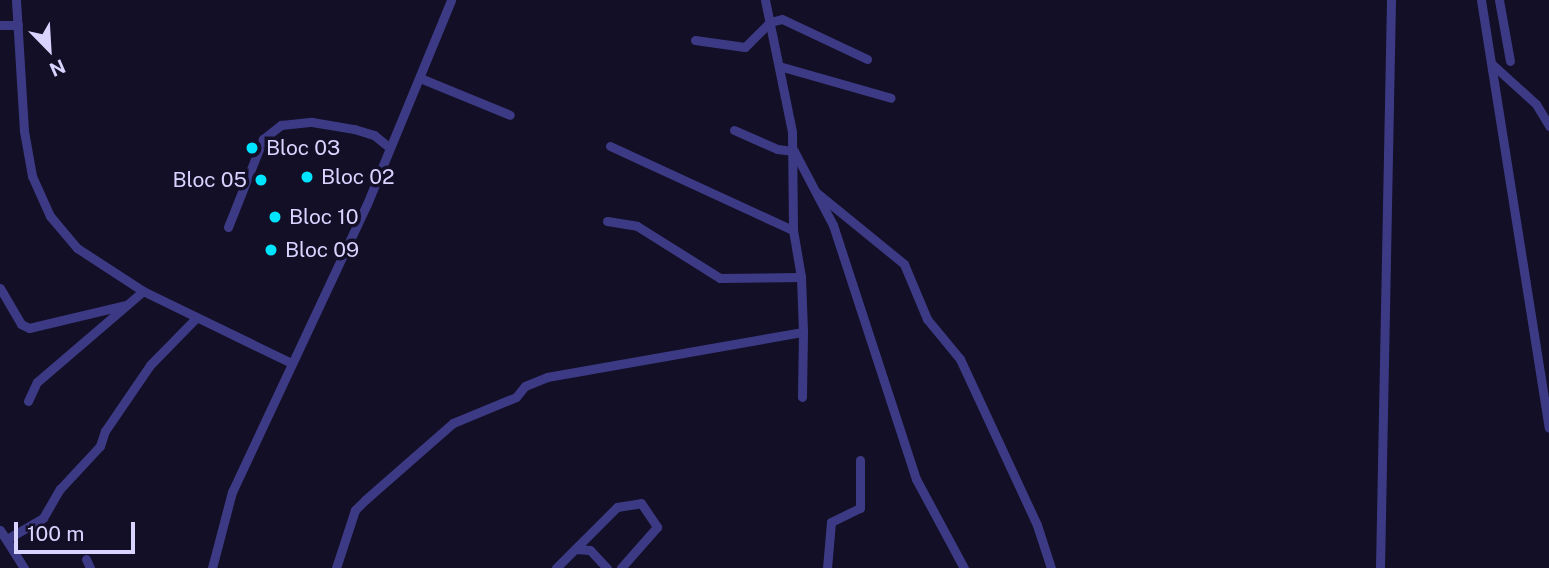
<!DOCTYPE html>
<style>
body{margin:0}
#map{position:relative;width:1549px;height:568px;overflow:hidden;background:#130f26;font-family:"Public Sans",sans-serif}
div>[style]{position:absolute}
.minor>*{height:9px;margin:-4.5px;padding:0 4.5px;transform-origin:4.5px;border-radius:4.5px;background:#3d3a85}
.dots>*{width:19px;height:19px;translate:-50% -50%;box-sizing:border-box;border:4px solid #130f26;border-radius:50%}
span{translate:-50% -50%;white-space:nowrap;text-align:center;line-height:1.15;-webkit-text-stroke:7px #130f26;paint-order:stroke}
.poi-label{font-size:21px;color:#d9d4ff}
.left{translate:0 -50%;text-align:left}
.right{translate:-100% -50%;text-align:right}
.north{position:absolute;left:14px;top:14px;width:70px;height:70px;-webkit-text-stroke:5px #130f26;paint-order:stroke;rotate:156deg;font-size:19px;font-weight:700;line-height:28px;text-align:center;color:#d9d4ff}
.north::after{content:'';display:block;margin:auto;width:24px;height:32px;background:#d9d4ff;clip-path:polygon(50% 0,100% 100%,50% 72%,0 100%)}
.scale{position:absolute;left:14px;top:522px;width:121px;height:32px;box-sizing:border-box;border:4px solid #d9d4ff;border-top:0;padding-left:9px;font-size:21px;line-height:24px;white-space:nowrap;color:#d9d4ff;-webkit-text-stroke:5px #130f26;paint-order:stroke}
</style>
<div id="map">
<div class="minor">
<i style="left:16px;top:0;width:131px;rotate:86.5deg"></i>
<i style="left:24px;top:131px;width:46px;rotate:79.9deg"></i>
<i style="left:32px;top:176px;width:44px;rotate:65.8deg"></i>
<i style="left:50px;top:216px;width:42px;rotate:49.8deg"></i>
<i style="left:77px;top:248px;width:79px;rotate:33.1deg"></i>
<i style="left:143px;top:291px;width:165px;rotate:25.9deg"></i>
<i style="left:765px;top:0;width:135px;rotate:78.4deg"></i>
<i style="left:792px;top:132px;width:98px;rotate:89.4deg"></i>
<i style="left:793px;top:230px;width:48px;rotate:80.3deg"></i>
<i style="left:801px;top:277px;width:55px;rotate:87.9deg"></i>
<i style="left:1481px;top:0;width:433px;rotate:81deg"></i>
<i style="left:1499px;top:0;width:62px;rotate:79.8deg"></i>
<i style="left:0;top:25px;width:18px"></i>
<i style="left:695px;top:40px;width:50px;rotate:8deg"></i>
<i style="left:745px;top:47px;width:35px;rotate:-45deg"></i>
<i style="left:770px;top:22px;width:12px;rotate:-14deg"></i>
<i style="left:782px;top:19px;width:94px;rotate:25.2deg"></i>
<i style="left:1493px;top:65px;width:58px;rotate:42.2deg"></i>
<i style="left:1536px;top:104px;width:26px;rotate:59deg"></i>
<i style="left:779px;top:66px;width:116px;rotate:15.9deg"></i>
<i style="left:420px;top:78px;width:97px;rotate:22.3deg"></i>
<i style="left:734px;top:130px;width:47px;rotate:23.8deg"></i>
<i style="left:777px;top:149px;width:17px;rotate:7deg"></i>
<i style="left:610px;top:146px;width:201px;rotate:24.7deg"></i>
<i style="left:794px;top:151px;width:84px;rotate:62.2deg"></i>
<i style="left:833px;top:225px;width:267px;rotate:71.9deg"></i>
<i style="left:916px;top:479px;width:101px;rotate:61.7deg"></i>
<i style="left:817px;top:193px;width:112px;rotate:39.2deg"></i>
<i style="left:904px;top:264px;width:60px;rotate:67.3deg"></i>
<i style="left:927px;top:319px;width:52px;rotate:50.5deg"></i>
<i style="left:960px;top:359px;width:183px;rotate:65.1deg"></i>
<i style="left:1037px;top:525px;width:45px;rotate:72deg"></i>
<i style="left:607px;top:221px;width:30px;rotate:9deg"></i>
<i style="left:637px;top:226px;width:98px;rotate:32.1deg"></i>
<i style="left:720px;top:278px;width:81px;rotate:-0.7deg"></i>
<i style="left:228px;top:227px;width:95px;rotate:-68.3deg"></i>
<i style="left:263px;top:139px;width:23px;rotate:-38deg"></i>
<i style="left:281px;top:125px;width:31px;rotate:-6deg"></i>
<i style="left:312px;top:122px;width:43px;rotate:9.5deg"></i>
<i style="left:354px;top:129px;width:21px;rotate:17deg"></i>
<i style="left:374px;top:135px;width:19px;rotate:39deg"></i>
<i style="left:0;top:288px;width:42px;rotate:59.7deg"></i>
<i style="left:21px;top:324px;width:9px;rotate:27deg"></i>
<i style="left:29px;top:328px;width:100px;rotate:-13.3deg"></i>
<i style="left:28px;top:401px;width:21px;rotate:-65deg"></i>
<i style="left:37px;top:382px;width:140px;rotate:-40.6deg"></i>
<i style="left:0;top:530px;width:45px;rotate:57.7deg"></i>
<i style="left:7px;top:539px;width:42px;rotate:-30.3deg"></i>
<i style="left:43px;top:518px;width:34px;rotate:-60deg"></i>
<i style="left:60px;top:489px;width:59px;rotate:-47.1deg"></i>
<i style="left:100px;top:446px;width:16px;rotate:-72deg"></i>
<i style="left:105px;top:431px;width:80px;rotate:-55.7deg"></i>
<i style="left:150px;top:365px;width:66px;rotate:-45.6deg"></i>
<i style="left:575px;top:549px;width:15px;rotate:4deg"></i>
<i style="left:590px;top:550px;width:25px;rotate:47deg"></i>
<i style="left:86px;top:559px;width:10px;rotate:66deg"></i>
<i style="left:212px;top:568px;width:79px;rotate:-75.3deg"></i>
<i style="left:232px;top:492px;width:318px;rotate:-64.9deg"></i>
<i style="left:367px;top:204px;width:221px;rotate:-67.6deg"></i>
<i style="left:336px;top:568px;width:61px;rotate:-71.9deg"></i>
<i style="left:355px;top:510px;width:14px;rotate:-45deg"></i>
<i style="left:365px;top:500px;width:117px;rotate:-41.2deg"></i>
<i style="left:453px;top:423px;width:68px;rotate:-22.4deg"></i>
<i style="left:516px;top:397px;width:14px;rotate:-51deg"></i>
<i style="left:525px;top:386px;width:24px;rotate:-22deg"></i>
<i style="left:547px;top:377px;width:260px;rotate:-10deg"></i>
<i style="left:803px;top:332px;width:65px;rotate:90.9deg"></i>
<i style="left:556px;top:568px;width:86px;rotate:-45deg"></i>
<i style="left:617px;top:507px;width:24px;rotate:-9deg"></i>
<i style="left:641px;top:503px;width:29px;rotate:56deg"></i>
<i style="left:657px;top:527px;width:55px;rotate:131.3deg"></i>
<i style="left:827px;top:568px;width:46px;rotate:-85deg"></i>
<i style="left:831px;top:522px;width:32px;rotate:-26deg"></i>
<i style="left:860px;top:508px;width:48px;rotate:-90deg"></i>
<i style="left:1380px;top:568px;width:568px;rotate:-88.89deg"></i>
</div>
<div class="dots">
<i style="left:252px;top:148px;background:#00e5ff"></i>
<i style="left:307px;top:177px;background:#00e5ff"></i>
<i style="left:261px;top:180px;background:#00e5ff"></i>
<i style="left:275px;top:217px;background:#00e5ff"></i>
<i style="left:271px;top:250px;background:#00e5ff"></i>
</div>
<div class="poi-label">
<span class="left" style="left:266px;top:148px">Bloc 03</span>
<span class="left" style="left:321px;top:177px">Bloc 02</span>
<span class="right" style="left:247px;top:180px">Bloc 05</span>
<span class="left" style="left:289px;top:217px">Bloc 10</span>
<span class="left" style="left:285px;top:250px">Bloc 09</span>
</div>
<div class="north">N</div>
<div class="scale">100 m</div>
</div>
